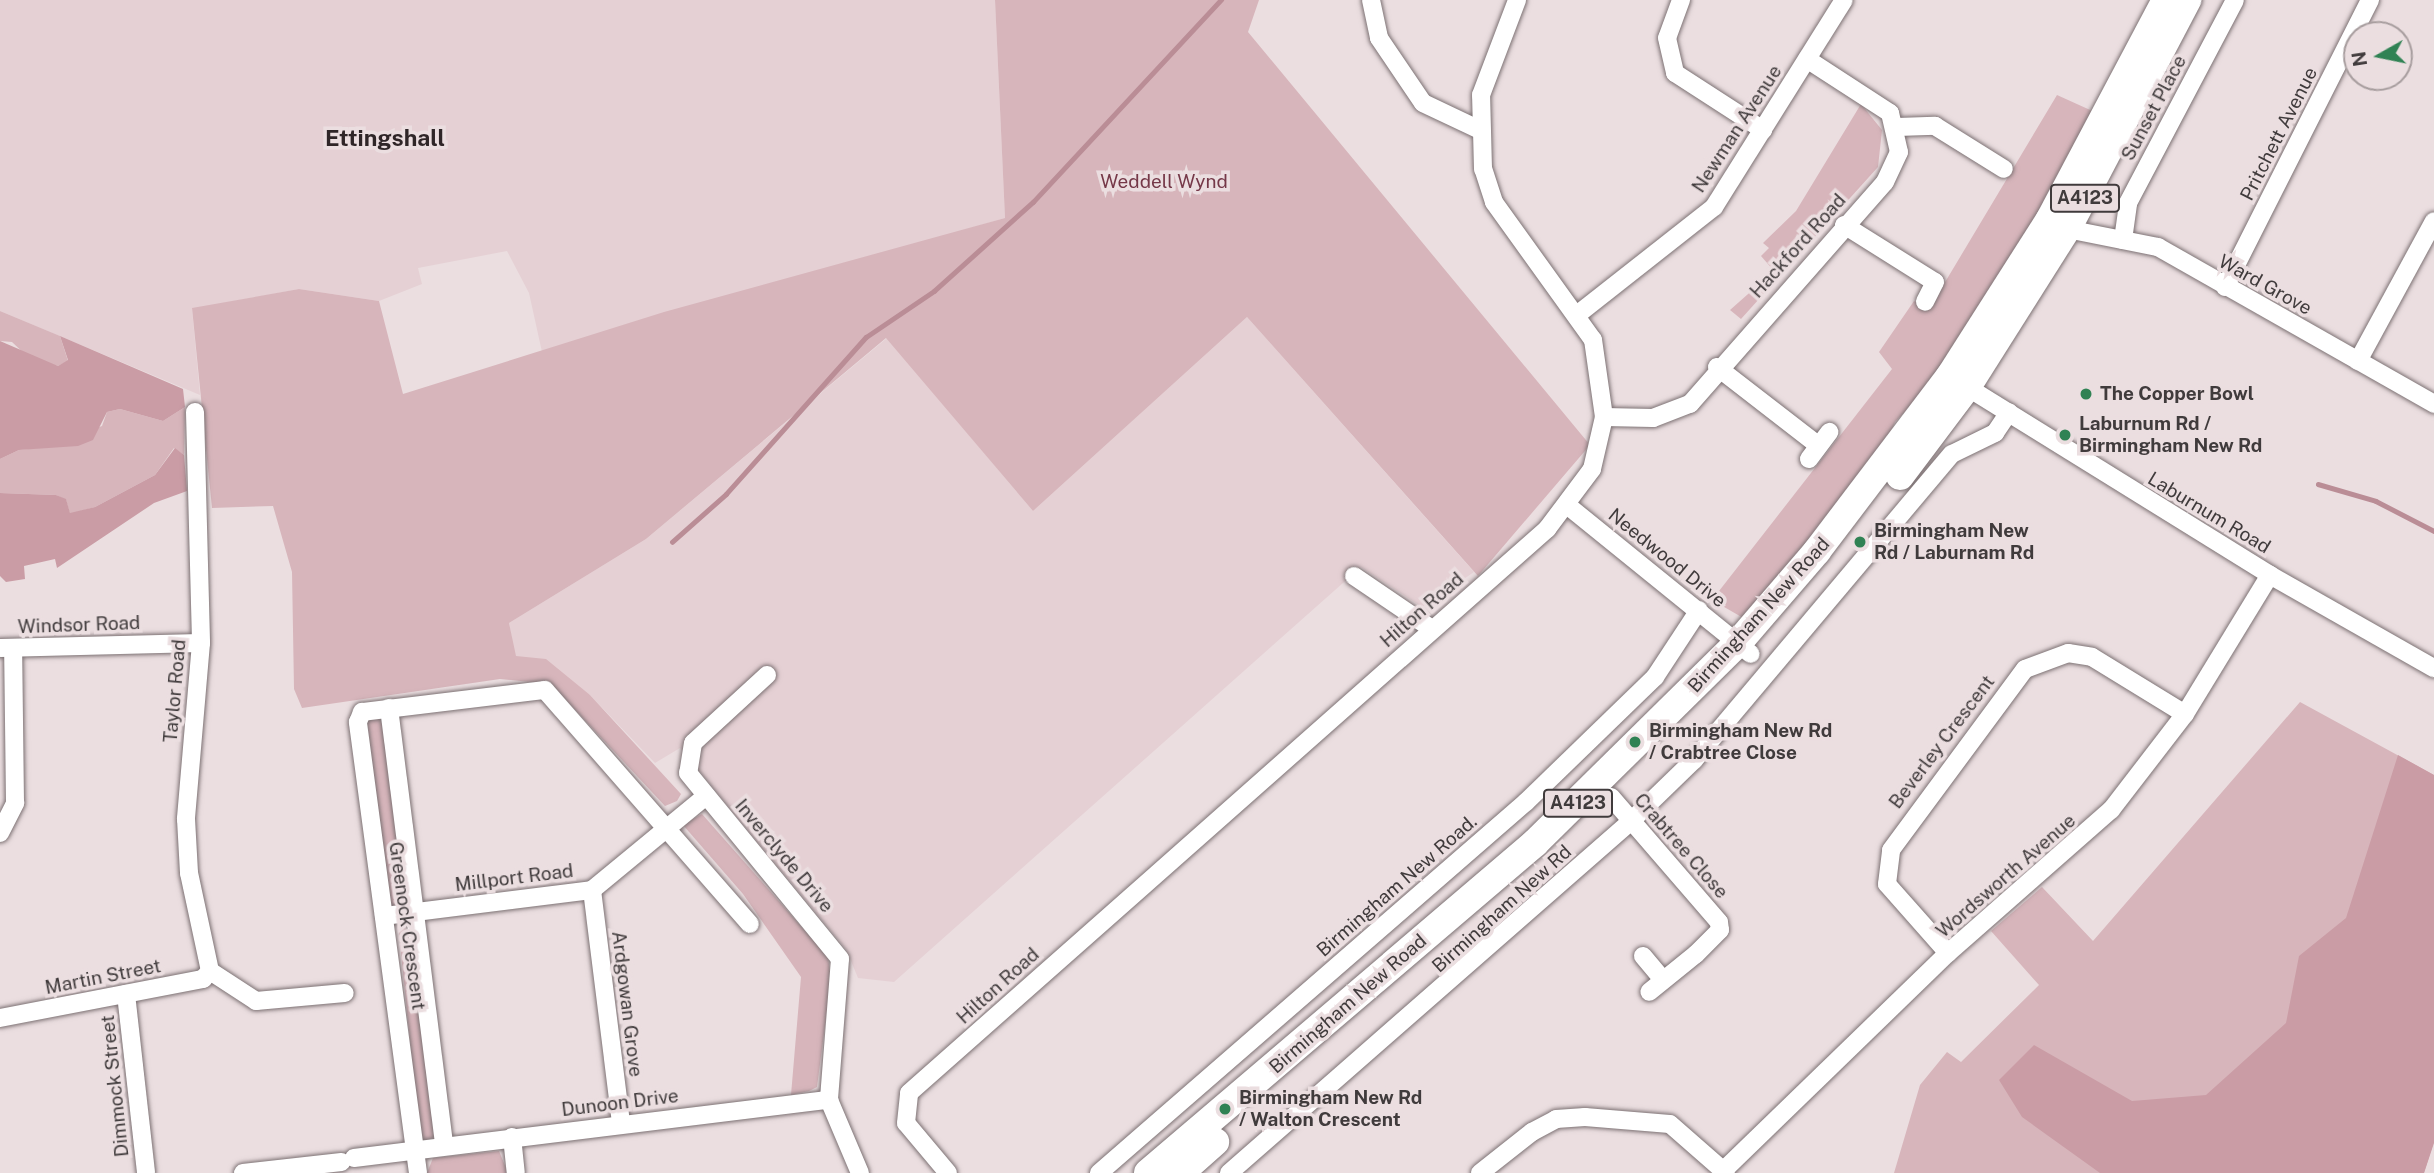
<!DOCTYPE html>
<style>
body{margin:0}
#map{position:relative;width:2434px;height:1173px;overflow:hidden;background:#ebdee0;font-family:"Public Sans",sans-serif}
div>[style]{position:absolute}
.built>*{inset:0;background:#e5d0d4}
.green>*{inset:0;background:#d7b5bb}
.forest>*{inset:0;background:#ca9ca5}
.stream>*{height:4.5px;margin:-2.25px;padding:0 2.25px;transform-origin:2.25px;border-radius:2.25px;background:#ba8d96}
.roads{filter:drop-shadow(0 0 2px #7c7173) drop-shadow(0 0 2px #7c7173)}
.minor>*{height:18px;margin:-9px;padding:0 9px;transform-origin:9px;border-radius:9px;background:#fff}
.trunk>*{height:28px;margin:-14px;padding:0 14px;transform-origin:14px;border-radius:14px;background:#fff}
.dots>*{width:19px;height:19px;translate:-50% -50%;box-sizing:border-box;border:4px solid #ebdee0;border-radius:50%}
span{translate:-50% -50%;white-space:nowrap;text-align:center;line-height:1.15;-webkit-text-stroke:7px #ebdee0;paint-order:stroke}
.shield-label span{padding:2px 5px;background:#ebdee0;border:2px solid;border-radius:5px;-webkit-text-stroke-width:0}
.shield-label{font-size:18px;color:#403b3c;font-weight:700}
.street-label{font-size:19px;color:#403b3c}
.park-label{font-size:19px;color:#753848}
.poi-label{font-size:19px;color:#403b3c;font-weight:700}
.left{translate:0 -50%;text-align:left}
.quarter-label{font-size:23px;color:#2f2628;font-weight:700}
.north{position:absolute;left:2343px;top:21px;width:70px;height:70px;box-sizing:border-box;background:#ebdee0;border:2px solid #a79d9e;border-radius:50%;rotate:261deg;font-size:19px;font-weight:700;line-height:28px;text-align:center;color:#403b3c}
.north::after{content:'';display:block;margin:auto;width:24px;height:32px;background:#308254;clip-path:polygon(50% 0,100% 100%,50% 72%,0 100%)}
</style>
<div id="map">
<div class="built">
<i style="clip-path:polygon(0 0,995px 0,1005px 218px,542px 352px,529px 293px,507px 251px,418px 268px,422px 284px,379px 301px,299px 289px,192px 309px,200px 395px,0 311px)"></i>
<i style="clip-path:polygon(1247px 317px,1474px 572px,1422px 607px,1361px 567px,894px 982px,858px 978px,846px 949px,680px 748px,655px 763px,590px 695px,515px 656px,509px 623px,646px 539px,887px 338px,1033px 511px)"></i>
</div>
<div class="green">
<i style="clip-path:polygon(995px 0,1259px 0,1248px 32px,1590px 445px,1478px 576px,1247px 317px,1033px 511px,886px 338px,646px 539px,509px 623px,516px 656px,546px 659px,590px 695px,681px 794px,677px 801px,665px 806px,551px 684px,500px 679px,302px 708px,294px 689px,292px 572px,273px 506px,212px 508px,192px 308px,299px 289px,379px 301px,403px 394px,664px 312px,1005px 218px)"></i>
<i style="clip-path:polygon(2057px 95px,2099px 114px,1936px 379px,1895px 422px,1882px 451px,1745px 619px,1712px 600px,1892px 369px,1879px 352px,1914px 301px,1929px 309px)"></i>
<i style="clip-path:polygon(1861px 104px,1882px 130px,1878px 167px,1741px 319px,1730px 310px,1774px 271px,1761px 256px,1769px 248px,1763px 243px,1796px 211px)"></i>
<i style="clip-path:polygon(0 311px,60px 336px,68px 361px,58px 366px,29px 358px,12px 342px,0 341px)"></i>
<i style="clip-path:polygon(185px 407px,184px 455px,174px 448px,155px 475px,95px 507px,70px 514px,66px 500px,56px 495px,0 493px,0 459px,19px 450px,47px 447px,102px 426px,107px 412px,120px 409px,163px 421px)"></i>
<i style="clip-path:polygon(2300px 702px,2434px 775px,2434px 1141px,2424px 1173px,1894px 1173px,1920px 1085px,1947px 1052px,1961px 1062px,2039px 985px,1991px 931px,2042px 887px,2093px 941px)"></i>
<i style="clip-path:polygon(379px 718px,384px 727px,404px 908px,391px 909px,367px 720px)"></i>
<i style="clip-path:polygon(702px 814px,828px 957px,831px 980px,817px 1087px,809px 1091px,791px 1095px,801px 977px,743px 894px,683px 825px)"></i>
<i style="clip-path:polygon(398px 924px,409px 931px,434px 1137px,427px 1141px,420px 1139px)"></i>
<i style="clip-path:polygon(499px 1151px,508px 1173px,427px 1173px,433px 1158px)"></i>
</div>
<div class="forest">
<i style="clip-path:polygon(60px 336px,183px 389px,185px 407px,163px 421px,120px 409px,107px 412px,93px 440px,78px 446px,19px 450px,0 459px,0 341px,58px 366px,68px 360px)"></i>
<i style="clip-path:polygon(175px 448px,184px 455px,187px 491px,154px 503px,57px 568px,55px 559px,24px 566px,25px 579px,6px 582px,0 576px,0 493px,56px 495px,66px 499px,70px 513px,95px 507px,155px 475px)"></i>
<i style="clip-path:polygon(2398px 755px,2434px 775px,2434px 1143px,2424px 1173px,2100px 1173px,2022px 1117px,1999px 1080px,2034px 1045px,2132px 1101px,2206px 1095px,2286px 1023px,2299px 956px,2346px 918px)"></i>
</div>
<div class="stream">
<i style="left:2318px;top:484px;width:60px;rotate:16.3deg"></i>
<i style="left:2376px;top:501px;width:65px;rotate:27.3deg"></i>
<i style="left:672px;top:542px;width:72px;rotate:-41.6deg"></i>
<i style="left:726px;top:494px;width:210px;rotate:-48.3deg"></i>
<i style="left:866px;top:337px;width:82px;rotate:-34.1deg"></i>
<i style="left:934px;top:291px;width:133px;rotate:-42deg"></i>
<i style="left:1033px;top:202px;width:276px;rotate:-47.1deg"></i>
</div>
<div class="roads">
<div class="minor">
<i style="left:1371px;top:0;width:39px;rotate:78deg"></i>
<i style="left:1379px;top:38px;width:78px;rotate:55.9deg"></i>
<i style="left:1423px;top:103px;width:61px;rotate:25.3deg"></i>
<i style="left:1681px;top:0;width:40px;rotate:110.2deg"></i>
<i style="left:1667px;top:38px;width:36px;rotate:77deg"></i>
<i style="left:1675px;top:73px;width:105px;rotate:32.9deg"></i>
<i style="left:1897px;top:127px;width:38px;rotate:-2deg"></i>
<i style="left:1935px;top:126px;width:81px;rotate:31.9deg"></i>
<i style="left:1844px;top:225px;width:107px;rotate:32.1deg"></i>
<i style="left:1935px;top:282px;width:22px;rotate:117deg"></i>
<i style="left:2067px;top:229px;width:93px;rotate:11.2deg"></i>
<i style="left:2158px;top:247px;width:318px;rotate:29.6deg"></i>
<i style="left:2123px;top:240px;width:37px;rotate:-82deg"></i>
<i style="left:2128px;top:203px;width:229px;rotate:-62.2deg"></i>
<i style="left:2225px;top:287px;width:322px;rotate:-63.2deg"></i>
<i style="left:1578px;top:314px;width:173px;rotate:-38.2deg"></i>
<i style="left:1714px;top:207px;width:244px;rotate:-57.9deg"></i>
<i style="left:2358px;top:361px;width:159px;rotate:-61.5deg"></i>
<i style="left:1717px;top:367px;width:128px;rotate:37.7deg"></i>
<i style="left:1967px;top:387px;width:357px;rotate:31.8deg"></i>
<i style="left:2270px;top:575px;width:189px;rotate:29.6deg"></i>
<i style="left:195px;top:412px;width:231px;rotate:88.5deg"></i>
<i style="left:201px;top:643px;width:177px;rotate:94.9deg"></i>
<i style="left:186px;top:819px;width:54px;rotate:86.8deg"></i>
<i style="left:189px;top:873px;width:100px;rotate:77.9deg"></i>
<i style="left:1604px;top:417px;width:49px;rotate:1.2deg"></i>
<i style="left:1653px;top:418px;width:40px;rotate:-21deg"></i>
<i style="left:1690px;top:404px;width:295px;rotate:-48.7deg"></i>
<i style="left:1885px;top:182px;width:33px;rotate:-65deg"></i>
<i style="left:1899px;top:152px;width:40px;rotate:-103deg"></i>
<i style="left:1890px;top:113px;width:99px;rotate:-147deg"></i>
<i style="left:1809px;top:459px;width:34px;rotate:-53deg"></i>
<i style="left:1568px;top:506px;width:235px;rotate:39deg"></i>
<i style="left:1354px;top:576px;width:94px;rotate:34.2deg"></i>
<i style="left:0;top:648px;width:201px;rotate:-1.4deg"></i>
<i style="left:767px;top:675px;width:100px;rotate:137.4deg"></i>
<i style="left:693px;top:743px;width:30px;rotate:99deg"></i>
<i style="left:688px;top:773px;width:240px;rotate:50.7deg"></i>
<i style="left:840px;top:959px;width:141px;rotate:94.5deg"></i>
<i style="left:829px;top:1100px;width:79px;rotate:67deg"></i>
<i style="left:389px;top:708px;width:439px;rotate:82.8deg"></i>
<i style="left:1611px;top:797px;width:165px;rotate:49.2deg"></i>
<i style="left:1719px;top:922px;width:8px;rotate:83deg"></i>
<i style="left:1720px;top:930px;width:34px;rotate:135deg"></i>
<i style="left:1696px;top:954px;width:60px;rotate:141deg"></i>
<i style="left:0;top:833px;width:34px;rotate:-63deg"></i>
<i style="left:15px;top:803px;width:155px;rotate:-90.7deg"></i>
<i style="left:592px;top:890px;width:236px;rotate:82.9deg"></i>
<i style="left:384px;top:916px;width:210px;rotate:-7.1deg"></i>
<i style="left:592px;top:890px;width:148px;rotate:-39.5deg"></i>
<i style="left:1948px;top:953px;width:92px;rotate:-131.5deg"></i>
<i style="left:1887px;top:884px;width:34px;rotate:-83deg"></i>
<i style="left:1891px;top:850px;width:225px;rotate:-53.5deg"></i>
<i style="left:2025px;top:669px;width:46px;rotate:-20.4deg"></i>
<i style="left:2068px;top:653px;width:24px;rotate:9deg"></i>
<i style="left:2092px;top:657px;width:109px;rotate:31.5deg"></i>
<i style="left:1643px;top:956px;width:31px;rotate:50deg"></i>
<i style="left:210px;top:971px;width:55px;rotate:33.1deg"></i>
<i style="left:256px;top:1001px;width:89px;rotate:-5.1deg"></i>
<i style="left:126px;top:994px;width:180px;rotate:83.6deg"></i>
<i style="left:0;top:1018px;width:207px;rotate:-10.9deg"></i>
<i style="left:203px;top:979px;width:11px;rotate:-49deg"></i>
<i style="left:512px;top:1137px;width:36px;rotate:84deg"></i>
<i style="left:354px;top:1158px;width:479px;rotate:-7deg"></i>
<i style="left:1724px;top:1170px;width:312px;rotate:-44.1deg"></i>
<i style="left:1948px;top:953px;width:217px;rotate:-41.3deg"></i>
<i style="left:2111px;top:810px;width:121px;rotate:-52.4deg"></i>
<i style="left:2185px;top:714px;width:163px;rotate:-58.6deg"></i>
<i style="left:243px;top:1173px;width:99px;rotate:-6.4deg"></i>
<i style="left:418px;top:1173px;width:455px;rotate:-97.6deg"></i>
<i style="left:358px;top:722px;width:11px;rotate:-68deg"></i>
<i style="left:362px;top:712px;width:184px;rotate:-6.9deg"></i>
<i style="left:545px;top:690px;width:311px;rotate:48.8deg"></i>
<i style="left:948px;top:1173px;width:65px;rotate:-130deg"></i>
<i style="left:906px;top:1123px;width:30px;rotate:-84deg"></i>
<i style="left:909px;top:1093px;width:852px;rotate:-41.48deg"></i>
<i style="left:1547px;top:529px;width:75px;rotate:-53.1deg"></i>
<i style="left:1592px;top:469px;width:53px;rotate:-77deg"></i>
<i style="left:1604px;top:417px;width:78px;rotate:-98.1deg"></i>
<i style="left:1593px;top:340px;width:170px;rotate:-125.7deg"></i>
<i style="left:1494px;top:202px;width:35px;rotate:-108deg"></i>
<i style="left:1483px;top:169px;width:74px;rotate:-91.5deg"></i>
<i style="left:1481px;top:95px;width:102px;rotate:-69.2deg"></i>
<i style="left:1099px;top:1173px;width:566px;rotate:-40.99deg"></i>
<i style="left:1526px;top:802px;width:180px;rotate:-44.1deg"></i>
<i style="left:1655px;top:677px;width:80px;rotate:-56.7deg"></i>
<i style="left:1229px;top:1173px;width:533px;rotate:-41.2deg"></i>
<i style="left:1630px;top:822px;width:89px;rotate:-44.1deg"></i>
<i style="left:1694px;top:760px;width:400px;rotate:-49.9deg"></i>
<i style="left:1952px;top:454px;width:48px;rotate:-26deg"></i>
<i style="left:1995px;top:433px;width:25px;rotate:-56deg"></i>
<i style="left:1480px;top:1173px;width:66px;rotate:-38.3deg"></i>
<i style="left:1532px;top:1132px;width:27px;rotate:-28deg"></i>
<i style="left:1556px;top:1119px;width:29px;rotate:-4deg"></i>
<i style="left:1585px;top:1117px;width:85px;rotate:4.7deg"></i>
<i style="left:1670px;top:1124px;width:74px;rotate:41.2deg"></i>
</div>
<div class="trunk">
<i style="left:1900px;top:476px;width:111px;rotate:-53deg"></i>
<i style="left:1967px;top:387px;width:187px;rotate:-57.7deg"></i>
<i style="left:2067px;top:229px;width:259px;rotate:-62.3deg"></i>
<i style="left:1148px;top:1173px;width:509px;rotate:-40.45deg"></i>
<i style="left:1535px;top:843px;width:285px;rotate:-44.6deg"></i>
<i style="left:1738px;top:643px;width:121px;rotate:-49.3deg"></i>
<i style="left:1817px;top:551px;width:220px;rotate:-52.8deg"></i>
<i style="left:1950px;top:376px;width:186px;rotate:-57.5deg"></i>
<i style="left:2050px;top:219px;width:248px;rotate:-62.1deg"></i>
<i style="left:1180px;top:1173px;width:47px;rotate:-41.5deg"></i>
</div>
</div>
<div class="dots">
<i style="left:2086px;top:394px;background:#308254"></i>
<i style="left:2065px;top:435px;background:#308254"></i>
<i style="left:1860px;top:542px;background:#308254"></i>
<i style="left:1635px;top:742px;background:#308254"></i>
<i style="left:1225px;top:1109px;background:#308254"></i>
</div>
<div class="shield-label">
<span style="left:2085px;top:198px">A4123</span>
<span style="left:1578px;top:803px">A4123</span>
</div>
<div class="street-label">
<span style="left:2154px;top:108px;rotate:-62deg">Sunset Place</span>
<span style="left:1737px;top:129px;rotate:-57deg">Newman Avenue</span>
<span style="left:2279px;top:134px;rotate:-63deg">Pritchett Avenue</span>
<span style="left:1798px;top:246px;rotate:-48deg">Hackford Road</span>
<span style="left:2265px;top:285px;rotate:29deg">Ward Grove</span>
<span style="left:2209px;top:513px;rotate:31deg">Laburnum Road</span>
<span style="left:1667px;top:558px;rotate:39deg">Needwood Drive</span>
<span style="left:1422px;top:610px;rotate:-41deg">Hilton Road</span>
<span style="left:1759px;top:615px;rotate:-48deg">Birmingham New Road</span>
<span style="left:79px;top:625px;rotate:-2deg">Windsor Road</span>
<span style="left:175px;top:691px;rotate:-85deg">Taylor Road</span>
<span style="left:1942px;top:742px;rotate:-53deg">Beverley Crescent</span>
<span style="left:1681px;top:846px;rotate:49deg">Crabtree Close</span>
<span style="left:784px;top:856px;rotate:50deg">Inverclyde Drive</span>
<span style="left:2006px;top:876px;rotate:-41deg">Wordsworth Avenue</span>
<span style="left:514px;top:878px;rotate:-7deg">Millport Road</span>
<span style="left:1397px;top:886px;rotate:-41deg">Birmingham New Road.</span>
<span style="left:1502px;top:909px;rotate:-42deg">Birmingham New Rd</span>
<span style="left:407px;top:926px;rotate:82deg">Greenock Crescent</span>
<span style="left:103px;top:977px;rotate:-11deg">Martin Street</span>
<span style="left:998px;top:986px;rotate:-42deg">Hilton Road</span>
<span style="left:627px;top:1004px;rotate:83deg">Ardgowan Grove</span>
<span style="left:1348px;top:1004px;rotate:-41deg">Birmingham New Road</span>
<span style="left:115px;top:1086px;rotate:-96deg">Dimmock Street</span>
<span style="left:620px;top:1103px;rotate:-7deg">Dunoon Drive</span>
</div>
<div class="park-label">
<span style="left:1164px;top:182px">Weddell Wynd</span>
</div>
<div class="poi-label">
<span class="left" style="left:2100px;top:394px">The Copper Bowl</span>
<span class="left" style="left:2079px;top:435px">Laburnum Rd /<br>Birmingham New Rd</span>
<span class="left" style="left:1874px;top:542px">Birmingham New<br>Rd / Laburnam Rd</span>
<span class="left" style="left:1649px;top:742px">Birmingham New Rd<br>/ Crabtree Close</span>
<span class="left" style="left:1239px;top:1109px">Birmingham New Rd<br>/ Walton Crescent</span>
</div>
<div class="quarter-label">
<span style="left:385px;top:138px">Ettingshall</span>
</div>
<div class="north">N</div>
</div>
